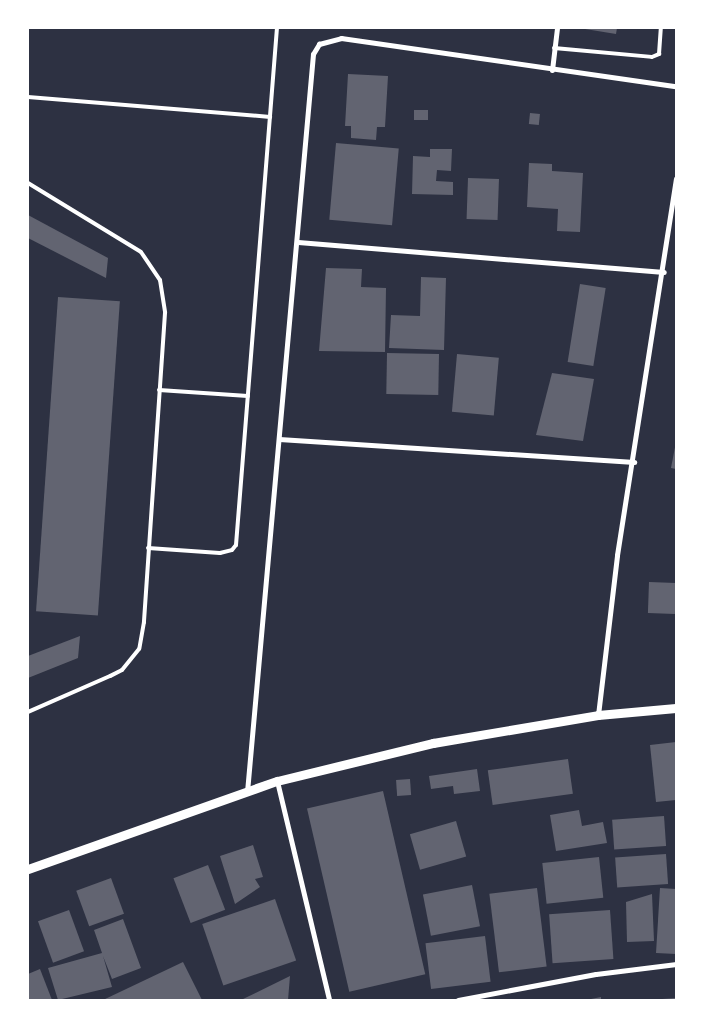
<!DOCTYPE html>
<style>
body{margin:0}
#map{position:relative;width:704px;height:1028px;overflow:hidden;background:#2d3142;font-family:Mulish,sans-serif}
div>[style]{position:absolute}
.building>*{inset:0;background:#626471;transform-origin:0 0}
.service>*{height:4px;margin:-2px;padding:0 2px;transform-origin:2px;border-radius:2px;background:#fff}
.minor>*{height:5px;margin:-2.5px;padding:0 2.5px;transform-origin:2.5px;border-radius:2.5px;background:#fff}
.tertiary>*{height:9px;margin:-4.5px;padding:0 4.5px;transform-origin:4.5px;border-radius:4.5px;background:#fff}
span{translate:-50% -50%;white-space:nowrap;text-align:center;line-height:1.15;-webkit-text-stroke:4.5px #fff;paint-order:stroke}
.frame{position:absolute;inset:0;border:29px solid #fff;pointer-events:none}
</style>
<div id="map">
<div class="building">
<i style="clip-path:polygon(579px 28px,617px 28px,616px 34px)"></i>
<i style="clip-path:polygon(348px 74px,388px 76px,385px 127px,377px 127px,376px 140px,351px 138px,351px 126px,345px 126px)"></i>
<i style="left:428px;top:110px;width:10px;height:14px;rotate:90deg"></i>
<i style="left:530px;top:113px;width:10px;height:11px;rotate:6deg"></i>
<i style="left:336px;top:143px;width:63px;height:77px;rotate:5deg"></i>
<i style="clip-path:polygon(430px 149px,452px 149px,451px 171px,437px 170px,436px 181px,453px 182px,453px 195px,412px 194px,413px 156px,430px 157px)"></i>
<i style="clip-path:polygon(529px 163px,552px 164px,552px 171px,583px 173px,580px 232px,557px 231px,558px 209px,527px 207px)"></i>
<i style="left:468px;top:178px;width:31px;height:41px;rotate:2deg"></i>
<i style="clip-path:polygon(28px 215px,108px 258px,106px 278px,28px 238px)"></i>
<i style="clip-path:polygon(326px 268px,362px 269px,361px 287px,386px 288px,385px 352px,319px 351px)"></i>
<i style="clip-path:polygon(421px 277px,446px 278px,444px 350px,389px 348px,391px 315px,420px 316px)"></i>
<i style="left:580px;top:284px;width:26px;height:79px;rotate:9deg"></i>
<i style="left:58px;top:297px;width:62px;height:315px;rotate:4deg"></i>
<i style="left:387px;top:353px;width:52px;height:41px;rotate:1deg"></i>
<i style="left:457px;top:354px;width:42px;height:58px;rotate:5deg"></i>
<i style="clip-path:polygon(552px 373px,594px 379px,583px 441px,536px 435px)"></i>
<i style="clip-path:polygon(676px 442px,676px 469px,671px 468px)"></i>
<i style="left:649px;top:582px;width:27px;height:31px;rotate:2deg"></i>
<i style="clip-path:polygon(80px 636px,78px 658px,28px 678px,28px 656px)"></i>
<i style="clip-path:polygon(676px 742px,676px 800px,656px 802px,650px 745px)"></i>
<i style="left:568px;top:759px;width:35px;height:81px;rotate:82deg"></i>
<i style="clip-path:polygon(477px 769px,480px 791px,454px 794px,453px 786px,431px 789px,429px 776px)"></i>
<i style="left:410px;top:779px;width:16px;height:14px;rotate:86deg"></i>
<i style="left:383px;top:791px;width:188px;height:78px;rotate:77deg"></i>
<i style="clip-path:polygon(579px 810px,582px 826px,603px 822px,607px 843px,556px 851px,550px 815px)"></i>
<i style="left:664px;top:816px;width:30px;height:52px;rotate:86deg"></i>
<i style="left:456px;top:821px;width:37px;height:48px;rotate:74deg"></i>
<i style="clip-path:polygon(253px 845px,263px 877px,255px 879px,260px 887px,235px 904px,220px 856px)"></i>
<i style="left:666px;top:854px;width:30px;height:51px;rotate:86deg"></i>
<i style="left:599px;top:857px;width:41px;height:57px;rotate:84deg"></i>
<i style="left:208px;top:865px;width:48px;height:37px;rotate:69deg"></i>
<i style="left:111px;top:878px;width:38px;height:37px;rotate:70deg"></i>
<i style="left:472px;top:885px;width:42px;height:50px;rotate:79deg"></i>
<i style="left:537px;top:888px;width:79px;height:48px;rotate:83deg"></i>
<i style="clip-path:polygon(660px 888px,676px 889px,676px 954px,656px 953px)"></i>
<i style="clip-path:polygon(652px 894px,654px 941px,627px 942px,626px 902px)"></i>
<i style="left:275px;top:899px;width:65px;height:77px;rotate:71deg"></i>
<i style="left:69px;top:910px;width:44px;height:33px;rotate:70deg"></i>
<i style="left:610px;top:910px;width:49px;height:61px;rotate:86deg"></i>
<i style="clip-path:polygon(123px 919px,141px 968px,112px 979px,103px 956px,112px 987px,58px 1000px,48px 968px,102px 953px,94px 930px)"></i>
<i style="left:485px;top:936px;width:46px;height:60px;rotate:83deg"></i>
<i style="clip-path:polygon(183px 962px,202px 1000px,103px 1000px)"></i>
<i style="clip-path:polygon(40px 969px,52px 1000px,28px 1000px,28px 974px)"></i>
<i style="clip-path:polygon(290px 976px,288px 1000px,241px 1000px)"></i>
<i style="clip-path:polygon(601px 997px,601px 1000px,586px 1000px)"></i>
<i style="clip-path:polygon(676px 998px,676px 1000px,662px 1000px,662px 999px)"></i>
</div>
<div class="service">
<i style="left:554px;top:48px;width:98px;rotate:5.2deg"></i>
<i style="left:652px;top:57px;width:8px;rotate:-23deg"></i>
<i style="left:659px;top:54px;width:26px;rotate:-86deg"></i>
<i style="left:28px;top:97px;width:243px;rotate:4.7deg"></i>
<i style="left:28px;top:183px;width:132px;rotate:31.4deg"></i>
<i style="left:141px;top:252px;width:34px;rotate:56deg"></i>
<i style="left:160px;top:280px;width:33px;rotate:81deg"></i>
<i style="left:165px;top:313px;width:310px;rotate:93.9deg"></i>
<i style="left:144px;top:622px;width:27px;rotate:100deg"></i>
<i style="left:139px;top:649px;width:27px;rotate:129deg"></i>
<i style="left:122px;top:670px;width:13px;rotate:153deg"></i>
<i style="left:110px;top:676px;width:90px;rotate:156.3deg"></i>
<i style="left:159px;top:390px;width:89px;rotate:3.9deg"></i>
<i style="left:148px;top:548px;width:72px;rotate:4deg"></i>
<i style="left:220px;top:553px;width:12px;rotate:-14deg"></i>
<i style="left:232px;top:550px;width:6px;rotate:-51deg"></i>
<i style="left:236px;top:545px;width:519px;rotate:-85.47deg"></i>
</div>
<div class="minor">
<i style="left:552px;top:70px;width:42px;rotate:-83.2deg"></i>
<i style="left:298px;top:242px;width:367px;rotate:4.7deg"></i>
<i style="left:279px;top:439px;width:356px;rotate:3.7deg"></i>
<i style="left:598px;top:715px;width:161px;rotate:-83.2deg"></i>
<i style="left:617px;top:555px;width:381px;rotate:-81.1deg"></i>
<i style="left:277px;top:781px;width:225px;rotate:76.6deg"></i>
<i style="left:247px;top:792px;width:741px;rotate:-84.89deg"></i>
<i style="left:313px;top:54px;width:12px;rotate:-59deg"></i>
<i style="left:319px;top:44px;width:23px;rotate:-15deg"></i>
<i style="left:341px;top:38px;width:338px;rotate:8.2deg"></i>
<i style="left:458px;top:1000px;width:140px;rotate:-10.7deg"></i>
<i style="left:596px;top:974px;width:81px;rotate:-7.1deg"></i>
</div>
<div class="tertiary">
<i style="left:28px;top:869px;width:264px;rotate:-19.5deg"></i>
<i style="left:277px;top:781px;width:161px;rotate:-13.7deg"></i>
<i style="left:433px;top:743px;width:167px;rotate:-9.6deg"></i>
<i style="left:598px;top:715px;width:78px;rotate:-5.1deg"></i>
</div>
<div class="frame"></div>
</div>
